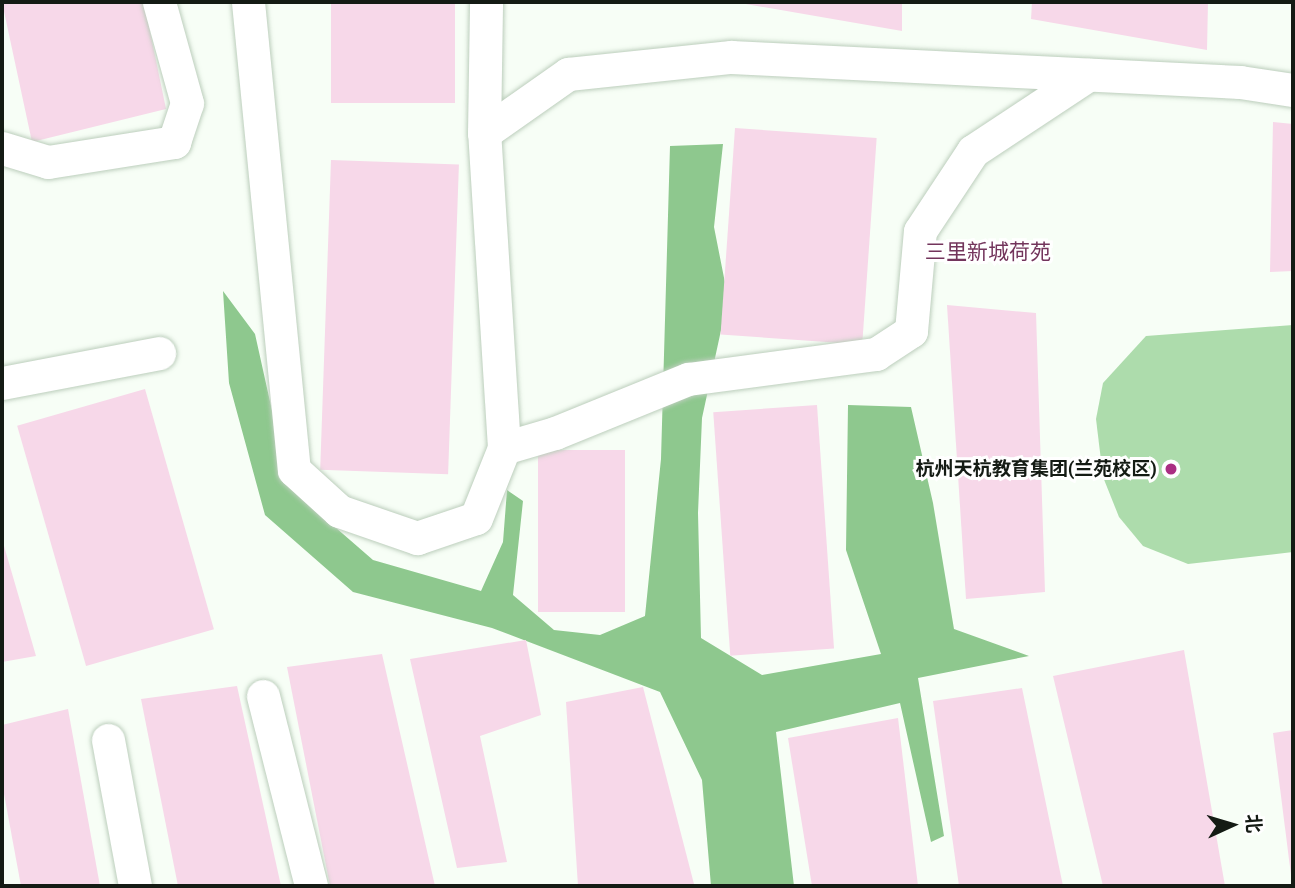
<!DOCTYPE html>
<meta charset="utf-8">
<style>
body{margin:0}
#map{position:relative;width:1295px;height:888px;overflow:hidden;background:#f7fef6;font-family:Roboto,"Noto Sans SC",sans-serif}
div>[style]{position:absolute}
.green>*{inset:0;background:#addcac}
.forest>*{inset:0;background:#8ec88e}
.building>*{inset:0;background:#f7d8e9;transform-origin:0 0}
.roads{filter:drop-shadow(0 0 2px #bccebc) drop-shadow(0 0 2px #bccebc)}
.minor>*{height:33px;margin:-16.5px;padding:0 16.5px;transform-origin:16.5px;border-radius:16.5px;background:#fff}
.dots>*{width:19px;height:19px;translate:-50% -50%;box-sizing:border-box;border:4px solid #fff;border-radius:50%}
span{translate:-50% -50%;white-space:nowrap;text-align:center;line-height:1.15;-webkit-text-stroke:6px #fff;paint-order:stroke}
.poi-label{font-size:19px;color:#141b14;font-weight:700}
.right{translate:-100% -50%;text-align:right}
.neighbourhood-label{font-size:21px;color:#73355c}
.frame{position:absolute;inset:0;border:4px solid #141b14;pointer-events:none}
.north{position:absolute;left:1197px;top:790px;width:70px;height:70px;-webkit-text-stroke:5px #fff;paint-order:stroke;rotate:86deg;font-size:19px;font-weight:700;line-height:28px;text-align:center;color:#141b14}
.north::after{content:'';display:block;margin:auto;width:24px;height:32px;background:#141b14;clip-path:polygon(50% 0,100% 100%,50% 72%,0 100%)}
</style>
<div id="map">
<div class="green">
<i style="clip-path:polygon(1293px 325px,1293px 552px,1188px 564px,1143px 546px,1119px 517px,1103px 477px,1096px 419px,1103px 383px,1146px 336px)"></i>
</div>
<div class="forest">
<i style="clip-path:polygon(723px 144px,714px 227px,728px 298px,702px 418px,698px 513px,701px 638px,762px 675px,881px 654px,846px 550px,848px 405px,911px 407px,933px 503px,954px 629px,1029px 656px,918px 678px,944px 836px,931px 842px,900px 703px,776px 732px,794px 886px,711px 886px,702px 780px,660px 692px,492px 628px,353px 592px,265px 515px,229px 383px,223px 291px,255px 334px,289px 487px,373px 560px,481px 591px,503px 542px,507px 490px,523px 501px,513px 595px,554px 630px,600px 635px,645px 616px,661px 459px,670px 146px)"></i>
</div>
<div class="building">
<i style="clip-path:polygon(2px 2px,144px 2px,166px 109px,32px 142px)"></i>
<i style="left:331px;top:2px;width:124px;height:101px"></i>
<i style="clip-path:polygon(902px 2px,902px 31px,740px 3px,741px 2px)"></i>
<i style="clip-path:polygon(1032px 2px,1208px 2px,1207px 50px,1031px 19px)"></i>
<i style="clip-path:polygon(1273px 122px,1293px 124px,1293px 271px,1270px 272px)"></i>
<i style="left:735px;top:128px;width:142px;height:207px;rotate:4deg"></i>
<i style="left:331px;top:160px;width:128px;height:310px;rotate:2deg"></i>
<i style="clip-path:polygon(947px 305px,1036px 313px,1045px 592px,966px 599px)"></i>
<i style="left:145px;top:389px;width:250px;height:133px;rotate:74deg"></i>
<i style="left:817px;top:405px;width:244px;height:104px;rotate:86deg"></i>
<i style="left:625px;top:450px;width:162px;height:87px;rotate:90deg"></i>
<i style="clip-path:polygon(2px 539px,36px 656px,2px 662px)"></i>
<i style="clip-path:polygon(526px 640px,541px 715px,480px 736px,507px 862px,457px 868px,410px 659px)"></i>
<i style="clip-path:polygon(1184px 650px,1225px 886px,1103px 886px,1053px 676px)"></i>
<i style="clip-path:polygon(382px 654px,435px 886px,330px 886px,287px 667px)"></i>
<i style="clip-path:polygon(237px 686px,281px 886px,178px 886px,141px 699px)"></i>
<i style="clip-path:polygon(643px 687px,694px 884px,578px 886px,566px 702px)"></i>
<i style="clip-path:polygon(1022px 688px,1063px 886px,959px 886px,933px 701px)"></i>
<i style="clip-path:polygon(68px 709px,100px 886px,21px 886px,2px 783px,2px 725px)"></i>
<i style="clip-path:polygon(898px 718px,918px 886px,812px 886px,788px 738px)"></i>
<i style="clip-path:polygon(1293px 730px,1293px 883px,1292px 883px,1273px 733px)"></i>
</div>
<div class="roads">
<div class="minor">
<i style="left:248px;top:2px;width:470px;rotate:84.4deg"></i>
<i style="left:294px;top:470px;width:61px;rotate:42.3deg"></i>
<i style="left:339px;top:511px;width:83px;rotate:19.1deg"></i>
<i style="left:417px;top:538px;width:62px;rotate:-18.7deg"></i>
<i style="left:476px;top:518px;width:75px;rotate:-68.2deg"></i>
<i style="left:504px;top:448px;width:316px;rotate:-93.6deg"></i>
<i style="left:484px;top:133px;width:103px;rotate:-35.1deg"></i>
<i style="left:568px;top:74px;width:164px;rotate:-6deg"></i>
<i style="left:731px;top:57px;width:510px;rotate:2.81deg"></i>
<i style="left:1240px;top:82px;width:54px;rotate:8.6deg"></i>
<i style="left:484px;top:133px;width:131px;rotate:-89.1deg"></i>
<i style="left:2px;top:148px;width:48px;rotate:16.9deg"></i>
<i style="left:48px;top:162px;width:128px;rotate:-9deg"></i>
<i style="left:174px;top:142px;width:41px;rotate:-71.6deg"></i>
<i style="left:187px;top:103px;width:105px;rotate:-105.5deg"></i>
<i style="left:2px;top:383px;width:160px;rotate:-10.8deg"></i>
<i style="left:504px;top:448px;width:53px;rotate:-16.4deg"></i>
<i style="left:555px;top:433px;width:144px;rotate:-22.1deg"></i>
<i style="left:688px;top:379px;width:190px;rotate:-7.6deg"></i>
<i style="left:876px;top:354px;width:42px;rotate:-33.3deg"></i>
<i style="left:911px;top:331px;width:100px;rotate:-84.9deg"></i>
<i style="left:920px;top:231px;width:96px;rotate:-56.5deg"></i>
<i style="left:973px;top:151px;width:138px;rotate:-33.5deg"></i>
<i style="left:263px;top:696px;width:196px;rotate:75.8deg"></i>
<i style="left:108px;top:740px;width:148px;rotate:79.5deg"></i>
</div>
</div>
<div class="dots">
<i style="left:1171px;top:469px;background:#aa2f83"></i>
</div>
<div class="poi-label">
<span class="right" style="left:1157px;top:469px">杭州天杭教育集团(兰苑校区)</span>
</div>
<div class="neighbourhood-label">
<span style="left:988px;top:252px">三里新城荷苑</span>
</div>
<div class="frame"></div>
<div class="north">北</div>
</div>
